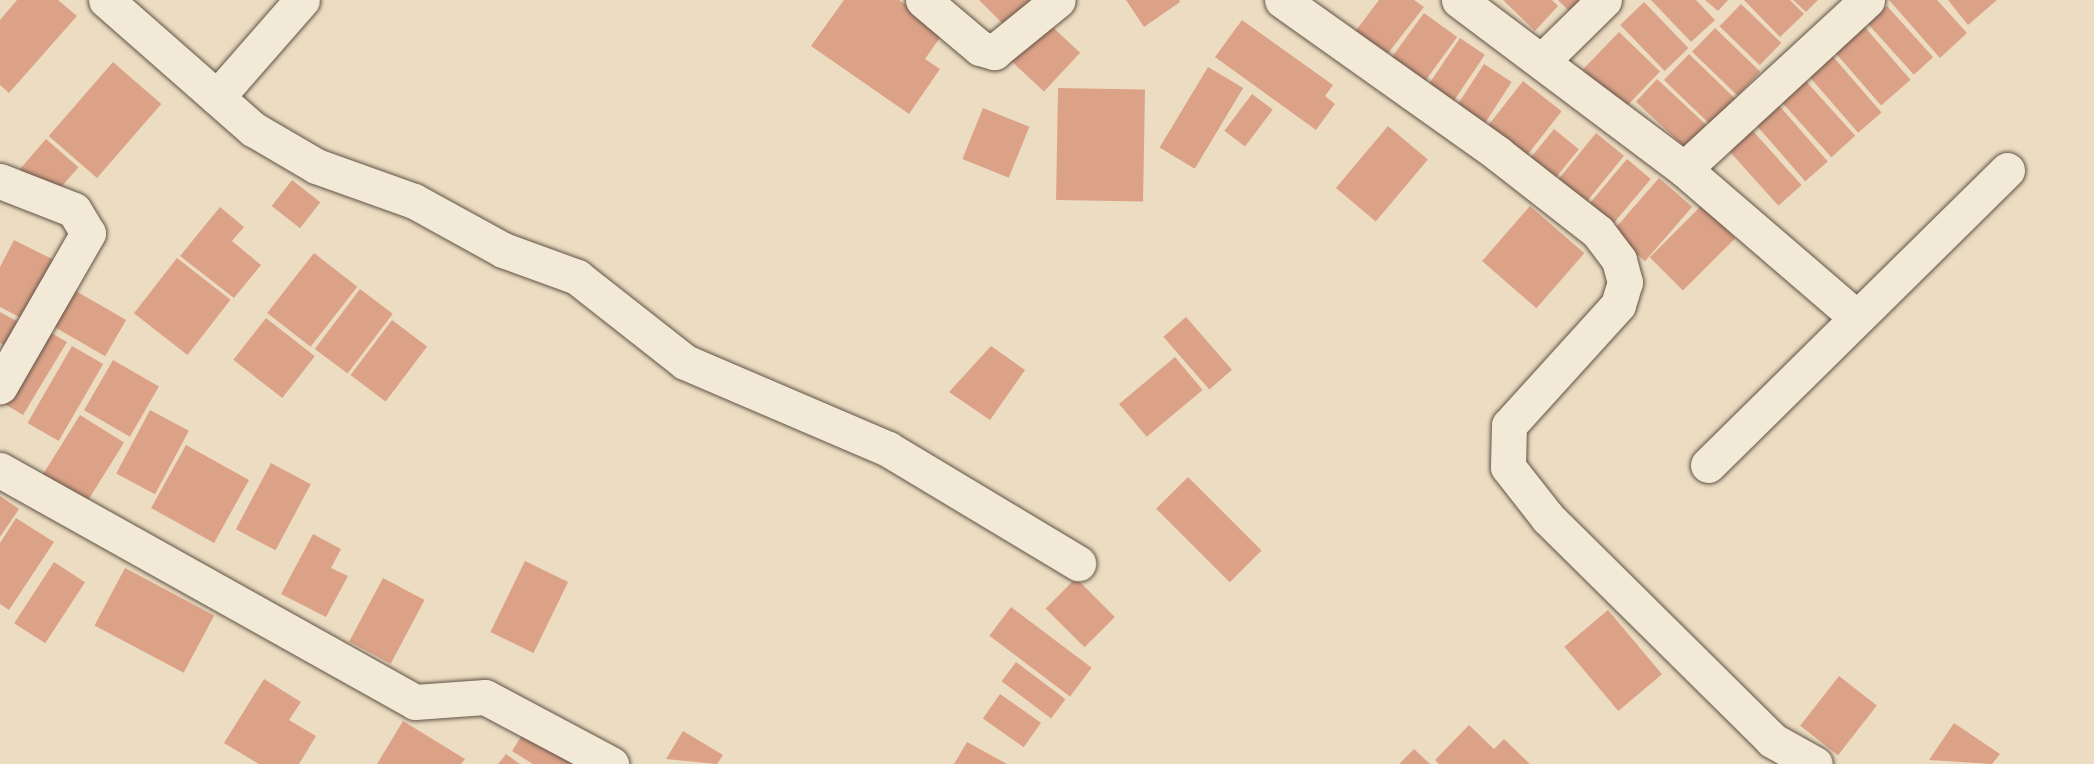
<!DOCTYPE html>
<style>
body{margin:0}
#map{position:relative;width:2094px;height:764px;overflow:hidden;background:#ecddc2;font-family:"IM FELL Great Primer",serif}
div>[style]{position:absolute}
.building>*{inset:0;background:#dca288;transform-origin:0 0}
.roads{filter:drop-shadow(0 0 2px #615346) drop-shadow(0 0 2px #615346)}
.minor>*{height:35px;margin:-17.5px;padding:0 17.5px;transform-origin:17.5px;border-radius:17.5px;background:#f3e9d7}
span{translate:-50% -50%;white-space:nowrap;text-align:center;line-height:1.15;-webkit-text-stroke:6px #f3e9d7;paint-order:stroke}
</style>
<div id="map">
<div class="building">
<i style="clip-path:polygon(17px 0,58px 0,77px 16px,9px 93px,0 85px,0 20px)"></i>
<i style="clip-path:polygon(844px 0,899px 0,944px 32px,925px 59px,940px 69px,909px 114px,811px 46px)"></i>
<i style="clip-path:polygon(979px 0,1037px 0,1008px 29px)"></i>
<i style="clip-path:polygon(1126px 0,1179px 0,1180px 2px,1144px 27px)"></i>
<i style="clip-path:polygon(1379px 0,1414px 0,1424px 7px,1382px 61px,1351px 37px)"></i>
<i style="clip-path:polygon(1503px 0,1552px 0,1558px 6px,1535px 31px)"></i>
<i style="clip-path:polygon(1558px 0,1585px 0,1571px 13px)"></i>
<i style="clip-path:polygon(1651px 0,1696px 0,1715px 20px,1691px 42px)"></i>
<i style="clip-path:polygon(1705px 0,1728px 0,1718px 11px)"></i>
<i style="clip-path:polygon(1744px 0,1790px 0,1804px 14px,1780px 37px)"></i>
<i style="clip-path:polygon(1793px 0,1818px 0,1806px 12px)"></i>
<i style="clip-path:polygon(1889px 0,1937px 0,1967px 33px,1940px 58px)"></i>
<i style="clip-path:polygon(1948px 0,1997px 0,1968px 25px)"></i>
<i style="left:1644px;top:2px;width:64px;height:33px;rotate:46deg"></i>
<i style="left:1741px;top:4px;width:56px;height:31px;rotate:44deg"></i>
<i style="left:1887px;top:6px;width:69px;height:26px;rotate:48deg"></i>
<i style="left:1424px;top:13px;width:41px;height:67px;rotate:36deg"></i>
<i style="left:1045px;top:20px;width:48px;height:53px;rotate:43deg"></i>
<i style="clip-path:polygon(1242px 20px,1333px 85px,1325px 96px,1335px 104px,1316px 130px,1215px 57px)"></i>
<i style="left:1862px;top:24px;width:74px;height:39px;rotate:49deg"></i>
<i style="left:1715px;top:28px;width:63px;height:33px;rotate:44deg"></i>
<i style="left:1619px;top:32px;width:57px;height:52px;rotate:44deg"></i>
<i style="left:1460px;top:38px;width:30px;height:69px;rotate:34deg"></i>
<i style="left:1829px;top:52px;width:80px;height:31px;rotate:49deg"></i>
<i style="left:1689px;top:54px;width:65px;height:36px;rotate:44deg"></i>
<i style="left:113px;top:62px;width:64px;height:98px;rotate:41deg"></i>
<i style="left:1484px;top:64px;width:33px;height:63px;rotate:33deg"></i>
<i style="left:1208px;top:67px;width:41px;height:94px;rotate:31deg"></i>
<i style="left:1657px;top:79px;width:67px;height:31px;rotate:43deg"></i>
<i style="left:1805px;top:80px;width:75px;height:32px;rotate:48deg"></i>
<i style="left:1523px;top:81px;width:49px;height:65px;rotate:38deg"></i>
<i style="left:1058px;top:88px;width:87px;height:112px;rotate:1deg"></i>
<i style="left:1252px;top:94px;width:26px;height:46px;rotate:37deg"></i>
<i style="left:1776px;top:102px;width:79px;height:30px;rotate:49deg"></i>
<i style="left:983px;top:108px;width:50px;height:55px;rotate:22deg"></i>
<i style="left:1388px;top:126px;width:52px;height:81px;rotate:40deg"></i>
<i style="left:1554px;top:129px;width:32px;height:48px;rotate:39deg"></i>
<i style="left:1752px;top:130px;width:74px;height:31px;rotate:48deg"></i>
<i style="left:1596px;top:133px;width:36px;height:67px;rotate:39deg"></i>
<i style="left:46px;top:139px;width:43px;height:40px;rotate:41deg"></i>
<i style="left:1627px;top:159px;width:31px;height:65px;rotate:40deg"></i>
<i style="left:1659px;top:178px;width:44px;height:72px;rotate:41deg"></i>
<i style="left:292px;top:180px;width:36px;height:33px;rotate:38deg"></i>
<i style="left:1702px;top:205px;width:47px;height:74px;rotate:45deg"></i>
<i style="left:1530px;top:206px;width:72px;height:73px;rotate:41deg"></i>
<i style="clip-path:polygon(220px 207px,244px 227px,232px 241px,261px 265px,234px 298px,180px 256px)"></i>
<i style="clip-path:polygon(14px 240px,58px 262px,27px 321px,0 307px,0 267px)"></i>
<i style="left:314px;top:253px;width:55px;height:76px;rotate:38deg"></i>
<i style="left:177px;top:258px;width:68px;height:70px;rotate:38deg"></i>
<i style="left:69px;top:287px;width:66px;height:42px;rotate:30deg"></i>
<i style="left:360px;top:289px;width:41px;height:75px;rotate:37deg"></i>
<i style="clip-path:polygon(0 312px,20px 323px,7px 347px,0 343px)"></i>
<i style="left:1186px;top:317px;width:70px;height:30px;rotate:49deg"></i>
<i style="left:266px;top:318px;width:62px;height:53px;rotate:38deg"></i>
<i style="left:392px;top:320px;width:44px;height:69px;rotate:37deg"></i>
<i style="clip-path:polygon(39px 326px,67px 342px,23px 415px,0 401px)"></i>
<i style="left:72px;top:346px;width:36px;height:89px;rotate:30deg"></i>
<i style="clip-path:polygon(991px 346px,1025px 370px,990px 420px,949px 392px)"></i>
<i style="left:1175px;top:357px;width:43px;height:73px;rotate:50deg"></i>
<i style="left:113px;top:360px;width:53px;height:58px;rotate:30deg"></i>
<i style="left:150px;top:410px;width:44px;height:72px;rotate:28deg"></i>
<i style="left:80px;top:415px;width:52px;height:76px;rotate:32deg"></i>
<i style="left:186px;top:445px;width:72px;height:72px;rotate:29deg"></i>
<i style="left:271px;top:463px;width:45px;height:75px;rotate:28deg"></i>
<i style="left:1188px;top:477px;width:104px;height:45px;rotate:45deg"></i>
<i style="clip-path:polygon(0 496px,19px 509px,0 537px)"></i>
<i style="clip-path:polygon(16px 518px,54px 542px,9px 610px,0 604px,0 543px)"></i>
<i style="clip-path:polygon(313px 534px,341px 549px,331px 568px,348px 576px,326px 617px,281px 594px)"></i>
<i style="left:525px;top:561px;width:48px;height:79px;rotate:26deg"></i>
<i style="left:54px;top:562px;width:37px;height:73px;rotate:33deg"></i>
<i style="left:125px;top:568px;width:101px;height:65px;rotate:28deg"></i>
<i style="left:383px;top:578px;width:47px;height:72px;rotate:28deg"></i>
<i style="left:1076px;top:578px;width:55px;height:43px;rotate:45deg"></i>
<i style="left:1011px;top:607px;width:101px;height:36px;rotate:37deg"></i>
<i style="left:1608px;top:610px;width:84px;height:57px;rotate:50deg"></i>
<i style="left:1016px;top:662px;width:62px;height:24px;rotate:37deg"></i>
<i style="left:1839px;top:676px;width:48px;height:63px;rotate:38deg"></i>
<i style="clip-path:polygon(264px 679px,301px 702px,289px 720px,316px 736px,299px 764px,259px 764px,224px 743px)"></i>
<i style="left:1000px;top:694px;width:50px;height:30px;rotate:35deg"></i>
<i style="clip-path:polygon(403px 721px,465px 759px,461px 764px,377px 764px)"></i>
<i style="clip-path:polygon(1954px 723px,2000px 754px,1992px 764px,1929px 760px)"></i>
<i style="clip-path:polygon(1469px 725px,1494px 749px,1504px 739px,1530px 764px,1439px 764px,1435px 760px)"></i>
<i style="clip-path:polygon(528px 726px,576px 764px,533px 764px,512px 751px)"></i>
<i style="clip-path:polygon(683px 731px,723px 755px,717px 764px,666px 759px)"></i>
<i style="clip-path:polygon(967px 742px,1007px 764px,954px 764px)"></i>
<i style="clip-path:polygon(1414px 749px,1430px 764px,1399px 764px)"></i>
<i style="clip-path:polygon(506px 754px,520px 764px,498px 764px)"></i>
</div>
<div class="roads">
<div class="minor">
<i style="left:106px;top:0;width:196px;rotate:41.3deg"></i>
<i style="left:253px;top:129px;width:73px;rotate:30.4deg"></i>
<i style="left:316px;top:166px;width:104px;rotate:19.7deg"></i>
<i style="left:414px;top:201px;width:102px;rotate:28.8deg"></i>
<i style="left:503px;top:250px;width:79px;rotate:20deg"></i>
<i style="left:577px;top:277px;width:137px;rotate:38.2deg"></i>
<i style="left:685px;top:362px;width:221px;rotate:23.2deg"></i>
<i style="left:888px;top:449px;width:222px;rotate:31deg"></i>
<i style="left:923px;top:0;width:75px;rotate:40.1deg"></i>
<i style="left:980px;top:48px;width:15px;rotate:16deg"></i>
<i style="left:994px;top:52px;width:82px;rotate:-39.1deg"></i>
<i style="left:1282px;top:0;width:264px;rotate:35.4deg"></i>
<i style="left:1497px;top:153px;width:128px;rotate:38deg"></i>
<i style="left:1598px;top:232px;width:35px;rotate:53deg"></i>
<i style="left:1619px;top:260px;width:23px;rotate:75deg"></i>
<i style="left:1625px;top:282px;width:24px;rotate:107deg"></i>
<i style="left:1618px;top:305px;width:162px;rotate:132.2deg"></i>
<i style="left:1509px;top:425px;width:42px;rotate:91.4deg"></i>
<i style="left:1508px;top:467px;width:65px;rotate:51.9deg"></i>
<i style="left:1548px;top:518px;width:315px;rotate:44.7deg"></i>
<i style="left:1772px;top:740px;width:49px;rotate:29.2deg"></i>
<i style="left:1459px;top:0;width:281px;rotate:36.9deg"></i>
<i style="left:1684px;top:169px;width:225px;rotate:40.7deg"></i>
<i style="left:1544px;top:59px;width:84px;rotate:-44.5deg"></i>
<i style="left:217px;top:97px;width:129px;rotate:-48.8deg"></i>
<i style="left:1684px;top:169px;width:249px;rotate:-42.7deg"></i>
<i style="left:0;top:181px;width:79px;rotate:21.4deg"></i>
<i style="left:74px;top:210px;width:27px;rotate:59deg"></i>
<i style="left:88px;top:233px;width:177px;rotate:119.9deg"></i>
<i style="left:1708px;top:465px;width:420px;rotate:-44.6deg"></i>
<i style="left:0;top:470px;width:475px;rotate:29.2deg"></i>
<i style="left:415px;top:702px;width:70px;rotate:-4.1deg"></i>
<i style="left:485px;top:697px;width:143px;rotate:28deg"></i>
</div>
</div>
</div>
